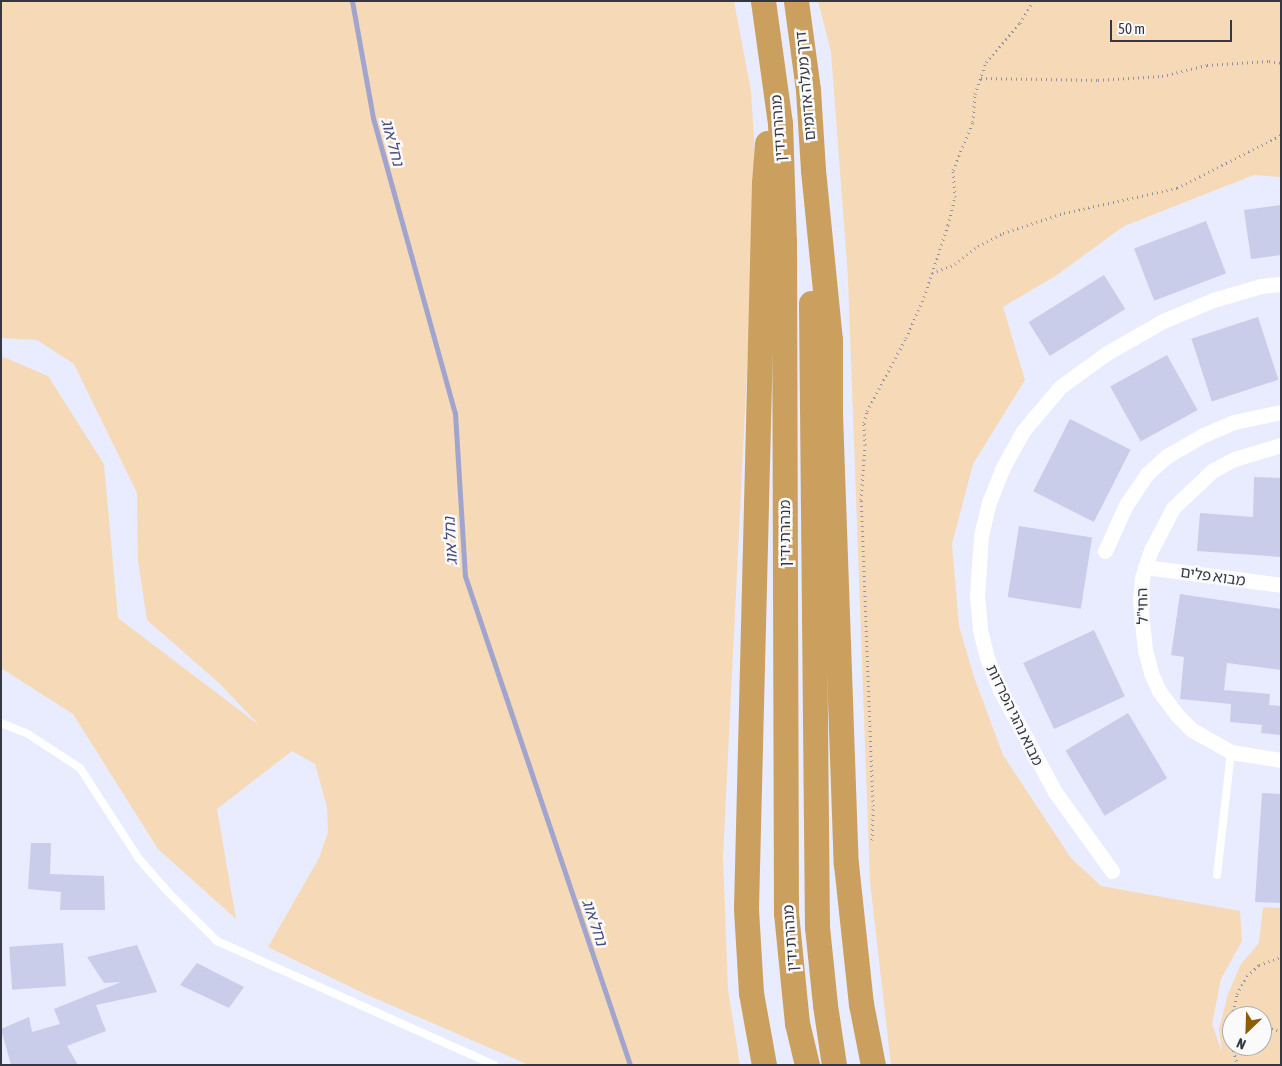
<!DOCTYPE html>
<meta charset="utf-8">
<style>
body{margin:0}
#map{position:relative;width:1282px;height:1066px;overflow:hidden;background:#e9ebfe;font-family:"Asap Condensed","Noto Sans Hebrew",sans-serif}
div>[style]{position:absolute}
.green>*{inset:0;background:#f6dab7}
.stream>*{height:5px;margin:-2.5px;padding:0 2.5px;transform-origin:2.5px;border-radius:2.5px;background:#a1a5cd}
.building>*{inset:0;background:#c9cdea;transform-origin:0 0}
.path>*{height:3px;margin-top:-1.5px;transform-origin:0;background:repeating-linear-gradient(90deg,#9193a3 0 1px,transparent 0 5px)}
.service>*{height:8px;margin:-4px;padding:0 4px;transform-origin:4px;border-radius:4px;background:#fff}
.minor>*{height:15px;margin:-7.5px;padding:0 7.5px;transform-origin:7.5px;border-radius:7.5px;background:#fff}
.trunk>*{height:25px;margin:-12.5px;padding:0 12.5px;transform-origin:12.5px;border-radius:12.5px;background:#cba05e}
span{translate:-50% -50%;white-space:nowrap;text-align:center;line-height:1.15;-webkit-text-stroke:5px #fafafa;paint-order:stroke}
.street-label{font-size:15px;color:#353742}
.water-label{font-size:16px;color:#484b80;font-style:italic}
.frame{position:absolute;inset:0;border:2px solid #353742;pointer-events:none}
.north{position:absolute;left:1222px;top:1006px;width:50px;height:50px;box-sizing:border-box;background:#fafafa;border:1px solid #abacb0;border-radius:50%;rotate:204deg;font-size:14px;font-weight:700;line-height:20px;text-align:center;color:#353742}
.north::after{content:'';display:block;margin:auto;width:18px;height:22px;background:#8c5d05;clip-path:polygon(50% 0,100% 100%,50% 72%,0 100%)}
.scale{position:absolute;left:1110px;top:20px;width:122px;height:22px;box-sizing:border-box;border:2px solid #353742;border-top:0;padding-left:6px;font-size:15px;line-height:18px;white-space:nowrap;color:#353742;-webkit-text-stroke:4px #fafafa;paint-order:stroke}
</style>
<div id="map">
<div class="green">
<i style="clip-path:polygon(1px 1px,734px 1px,751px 91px,754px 139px,755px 209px,723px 857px,728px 989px,740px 1065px,529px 1065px,363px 993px,268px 947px,319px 858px,328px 832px,327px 807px,315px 764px,292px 751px,217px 809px,236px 919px,158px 849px,73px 714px,1px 668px,1px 356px,48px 376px,104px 464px,118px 618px,259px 725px,219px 683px,147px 620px,138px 561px,137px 493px,74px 364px,37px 340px,1px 338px)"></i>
<i style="clip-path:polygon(evenodd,818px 1px,1281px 1px,1281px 177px,1254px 175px,1124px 226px,1057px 275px,1003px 307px,1025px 380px,973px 464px,952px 544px,959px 626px,974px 677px,1003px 755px,1071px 858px,1101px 886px,1240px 911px,1242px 941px,1221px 979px,1212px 1024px,1222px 1052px,1219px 1029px,1228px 994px,1241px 964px,1259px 943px,1263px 907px,1281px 908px,1281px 1065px,891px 1065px,870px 882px,848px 278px,831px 52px,818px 1px,1232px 1016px,1262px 1016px,1262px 1046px,1232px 1046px,1232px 1016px)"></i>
</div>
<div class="stream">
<i style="left:352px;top:1px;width:119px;rotate:79.8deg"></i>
<i style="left:373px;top:118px;width:306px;rotate:74.5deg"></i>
<i style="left:455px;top:413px;width:163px;rotate:86.5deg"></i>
<i style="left:465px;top:576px;width:516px;rotate:71.35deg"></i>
</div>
<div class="building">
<i style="clip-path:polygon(1281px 205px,1281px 255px,1251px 259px,1244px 210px)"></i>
<i style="left:1206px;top:221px;width:56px;height:77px;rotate:69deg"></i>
<i style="left:1104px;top:275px;width:40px;height:89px;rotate:58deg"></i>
<i style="left:1258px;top:317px;width:66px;height:70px;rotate:72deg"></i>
<i style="left:1167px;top:355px;width:63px;height:65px;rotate:61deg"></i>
<i style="left:1070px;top:419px;width:68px;height:81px;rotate:27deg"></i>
<i style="clip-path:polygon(1254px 477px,1281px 478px,1281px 557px,1197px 551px,1200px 513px,1253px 517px)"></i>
<i style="left:1019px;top:526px;width:74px;height:72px;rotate:9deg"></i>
<i style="clip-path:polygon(1180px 594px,1281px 609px,1281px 670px,1227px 663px,1224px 690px,1270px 694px,1269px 705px,1281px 706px,1281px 735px,1261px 733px,1262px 725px,1230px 722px,1231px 704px,1180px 699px,1184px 657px,1171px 655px)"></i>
<i style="left:1094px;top:630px;width:73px;height:78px;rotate:65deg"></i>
<i style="left:1128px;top:713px;width:76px;height:73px;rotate:59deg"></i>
<i style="clip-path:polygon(1262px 793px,1281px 794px,1281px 903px,1255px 902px)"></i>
<i style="clip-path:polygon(31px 843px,51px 843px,50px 874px,104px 876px,105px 910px,60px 910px,61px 892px,28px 889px)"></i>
<i style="left:63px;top:943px;width:43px;height:54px;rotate:86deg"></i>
<i style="clip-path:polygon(137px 945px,157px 992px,96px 1005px,106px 1031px,67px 1046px,78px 1065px,11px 1065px,1px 1029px,29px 1017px,32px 1032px,60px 1024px,54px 1009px,121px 982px,104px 983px,87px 957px)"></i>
<i style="clip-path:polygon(197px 963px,244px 987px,229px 1008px,180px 985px)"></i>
</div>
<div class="path">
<i style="left:981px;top:78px;width:117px;rotate:1deg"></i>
<i style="left:1098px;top:80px;width:64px;rotate:-3.6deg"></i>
<i style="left:1162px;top:76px;width:46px;rotate:-13.7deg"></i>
<i style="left:1207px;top:65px;width:62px;rotate:-3.7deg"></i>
<i style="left:1269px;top:61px;width:12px;rotate:9deg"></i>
<i style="left:932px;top:273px;width:25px;rotate:-21deg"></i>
<i style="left:955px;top:264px;width:29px;rotate:-38deg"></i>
<i style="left:978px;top:246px;width:28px;rotate:-27deg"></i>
<i style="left:1003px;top:233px;width:64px;rotate:-18.2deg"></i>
<i style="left:1064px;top:213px;width:116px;rotate:-12.5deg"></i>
<i style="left:1177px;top:188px;width:117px;rotate:-27deg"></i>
<i style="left:872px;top:840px;width:34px;rotate:-88deg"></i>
<i style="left:873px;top:806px;width:306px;rotate:-92.2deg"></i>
<i style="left:861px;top:500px;width:55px;rotate:-85.8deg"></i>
<i style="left:865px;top:445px;width:22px;rotate:-93deg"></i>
<i style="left:864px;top:423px;width:12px;rotate:-76deg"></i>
<i style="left:867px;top:411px;width:83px;rotate:-61.9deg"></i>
<i style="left:906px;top:338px;width:45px;rotate:-66.3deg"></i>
<i style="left:924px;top:297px;width:76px;rotate:-71.6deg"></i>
<i style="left:948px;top:225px;width:29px;rotate:-76deg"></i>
<i style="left:955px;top:197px;width:27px;rotate:-94deg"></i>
<i style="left:953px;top:170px;width:52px;rotate:-67.4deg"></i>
<i style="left:973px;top:122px;width:28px;rotate:-86deg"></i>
<i style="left:975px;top:94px;width:34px;rotate:-71deg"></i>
<i style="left:986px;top:62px;width:52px;rotate:-48.9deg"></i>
<i style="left:1020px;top:23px;width:26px;rotate:-59deg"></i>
<i style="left:1232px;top:1016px;width:23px;rotate:-77deg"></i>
<i style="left:1237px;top:994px;width:21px;rotate:-61deg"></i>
<i style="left:1247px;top:976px;width:16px;rotate:-43deg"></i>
<i style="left:1259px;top:965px;width:23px;rotate:-20deg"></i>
<i style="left:1232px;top:1018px;width:23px;rotate:95deg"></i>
<i style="left:1230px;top:1041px;width:25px;rotate:72deg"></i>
<i style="left:1262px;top:1026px;width:20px;rotate:15deg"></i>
</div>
<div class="service">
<i style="left:1px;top:723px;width:29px;rotate:22deg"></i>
<i style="left:28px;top:734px;width:62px;rotate:33.2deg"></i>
<i style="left:80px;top:768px;width:108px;rotate:57deg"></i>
<i style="left:139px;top:859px;width:45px;rotate:48.6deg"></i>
<i style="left:169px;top:893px;width:68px;rotate:45deg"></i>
<i style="left:217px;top:941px;width:303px;rotate:24.1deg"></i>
<i style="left:1217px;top:875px;width:124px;rotate:-83.5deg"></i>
</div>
<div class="minor">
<i style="left:1281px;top:445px;width:49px;rotate:163.4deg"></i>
<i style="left:1234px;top:459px;width:24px;rotate:152deg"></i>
<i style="left:1213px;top:470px;width:55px;rotate:136.5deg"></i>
<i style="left:1173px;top:508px;width:47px;rotate:117.6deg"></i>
<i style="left:1151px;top:550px;width:29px;rotate:108deg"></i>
<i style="left:1142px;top:578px;width:23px;rotate:95deg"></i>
<i style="left:1140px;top:601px;width:49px;rotate:84.2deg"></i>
<i style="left:1145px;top:650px;width:24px;rotate:75deg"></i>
<i style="left:1151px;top:673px;width:20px;rotate:66deg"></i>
<i style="left:1159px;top:691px;width:31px;rotate:53deg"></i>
<i style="left:1178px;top:716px;width:20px;rotate:45deg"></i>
<i style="left:1192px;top:730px;width:45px;rotate:29.4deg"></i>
<i style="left:1231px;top:752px;width:51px;rotate:9.1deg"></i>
<i style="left:1105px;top:551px;width:51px;rotate:-65.5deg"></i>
<i style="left:1126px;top:505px;width:37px;rotate:-56deg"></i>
<i style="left:1147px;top:474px;width:27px;rotate:-42deg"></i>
<i style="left:1167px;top:456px;width:39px;rotate:-30deg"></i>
<i style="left:1201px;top:436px;width:36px;rotate:-23deg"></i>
<i style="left:1234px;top:422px;width:48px;rotate:-12deg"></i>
<i style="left:1145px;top:567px;width:137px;rotate:7.5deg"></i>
<i style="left:1112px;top:871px;width:97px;rotate:-125.8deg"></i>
<i style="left:1055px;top:792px;width:116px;rotate:-118.3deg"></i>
<i style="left:1000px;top:690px;width:35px;rotate:-112deg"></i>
<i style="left:987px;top:658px;width:30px;rotate:-104deg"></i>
<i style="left:980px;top:629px;width:33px;rotate:-95deg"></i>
<i style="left:977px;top:596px;width:60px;rotate:-86.2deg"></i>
<i style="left:981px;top:536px;width:35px;rotate:-77deg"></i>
<i style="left:989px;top:502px;width:35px;rotate:-68deg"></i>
<i style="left:1002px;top:469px;width:43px;rotate:-61.1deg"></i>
<i style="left:1023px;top:431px;width:57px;rotate:-49.9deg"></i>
<i style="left:1060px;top:387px;width:58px;rotate:-35.9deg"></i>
<i style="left:1107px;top:353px;width:64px;rotate:-29.7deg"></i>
<i style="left:1163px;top:321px;width:54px;rotate:-22.8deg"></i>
<i style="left:1213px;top:300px;width:50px;rotate:-16.3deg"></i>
<i style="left:1261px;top:286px;width:20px;rotate:-6deg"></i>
</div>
<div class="trunk">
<i style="left:763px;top:1px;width:123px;rotate:82.1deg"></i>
<i style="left:780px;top:123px;width:118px;rotate:88.1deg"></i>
<i style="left:784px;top:241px;width:672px;rotate:89.83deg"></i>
<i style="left:786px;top:913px;width:111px;rotate:84.3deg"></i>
<i style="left:797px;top:1023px;width:43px;rotate:76.6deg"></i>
<i style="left:796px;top:1px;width:90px;rotate:82.3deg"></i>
<i style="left:808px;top:90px;width:80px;rotate:86.4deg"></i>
<i style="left:813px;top:170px;width:171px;rotate:84.3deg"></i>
<i style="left:830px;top:340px;width:74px;rotate:90deg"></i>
<i style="left:830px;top:414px;width:450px;rotate:88deg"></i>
<i style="left:846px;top:864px;width:141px;rotate:83.9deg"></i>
<i style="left:861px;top:1004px;width:62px;rotate:78.9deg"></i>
<i style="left:811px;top:303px;width:624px;rotate:89.45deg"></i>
<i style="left:817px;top:927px;width:78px;rotate:84.1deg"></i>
<i style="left:825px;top:1005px;width:61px;rotate:81.5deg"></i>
<i style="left:764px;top:1065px;width:73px;rotate:-100.2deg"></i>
<i style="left:751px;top:993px;width:85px;rotate:-93.4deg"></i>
<i style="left:746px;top:908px;width:725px;rotate:-88.58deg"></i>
<i style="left:764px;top:183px;width:40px;rotate:-85.7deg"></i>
</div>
<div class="street-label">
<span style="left:805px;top:86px;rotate:-95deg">דרך מעלה אדומים</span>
<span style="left:778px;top:128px;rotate:-94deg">מנהרת ידין</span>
<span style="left:785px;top:533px;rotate:-90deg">מנהרת ידין</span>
<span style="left:1213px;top:576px;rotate:8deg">מבוא פלים</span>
<span style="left:1142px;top:606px;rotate:-91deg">החי"ל</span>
<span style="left:1015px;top:715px;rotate:64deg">מבוא נהגי הפרדות</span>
<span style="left:790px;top:938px;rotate:-94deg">מנהרת ידין</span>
</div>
<div class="water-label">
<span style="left:393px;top:142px;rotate:75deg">נחל אוג</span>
<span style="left:450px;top:541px;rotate:-93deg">נחל אוג</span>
<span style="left:595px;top:922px;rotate:71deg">נחל אוג</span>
</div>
<div class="frame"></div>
<div class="north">N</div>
<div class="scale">50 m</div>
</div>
